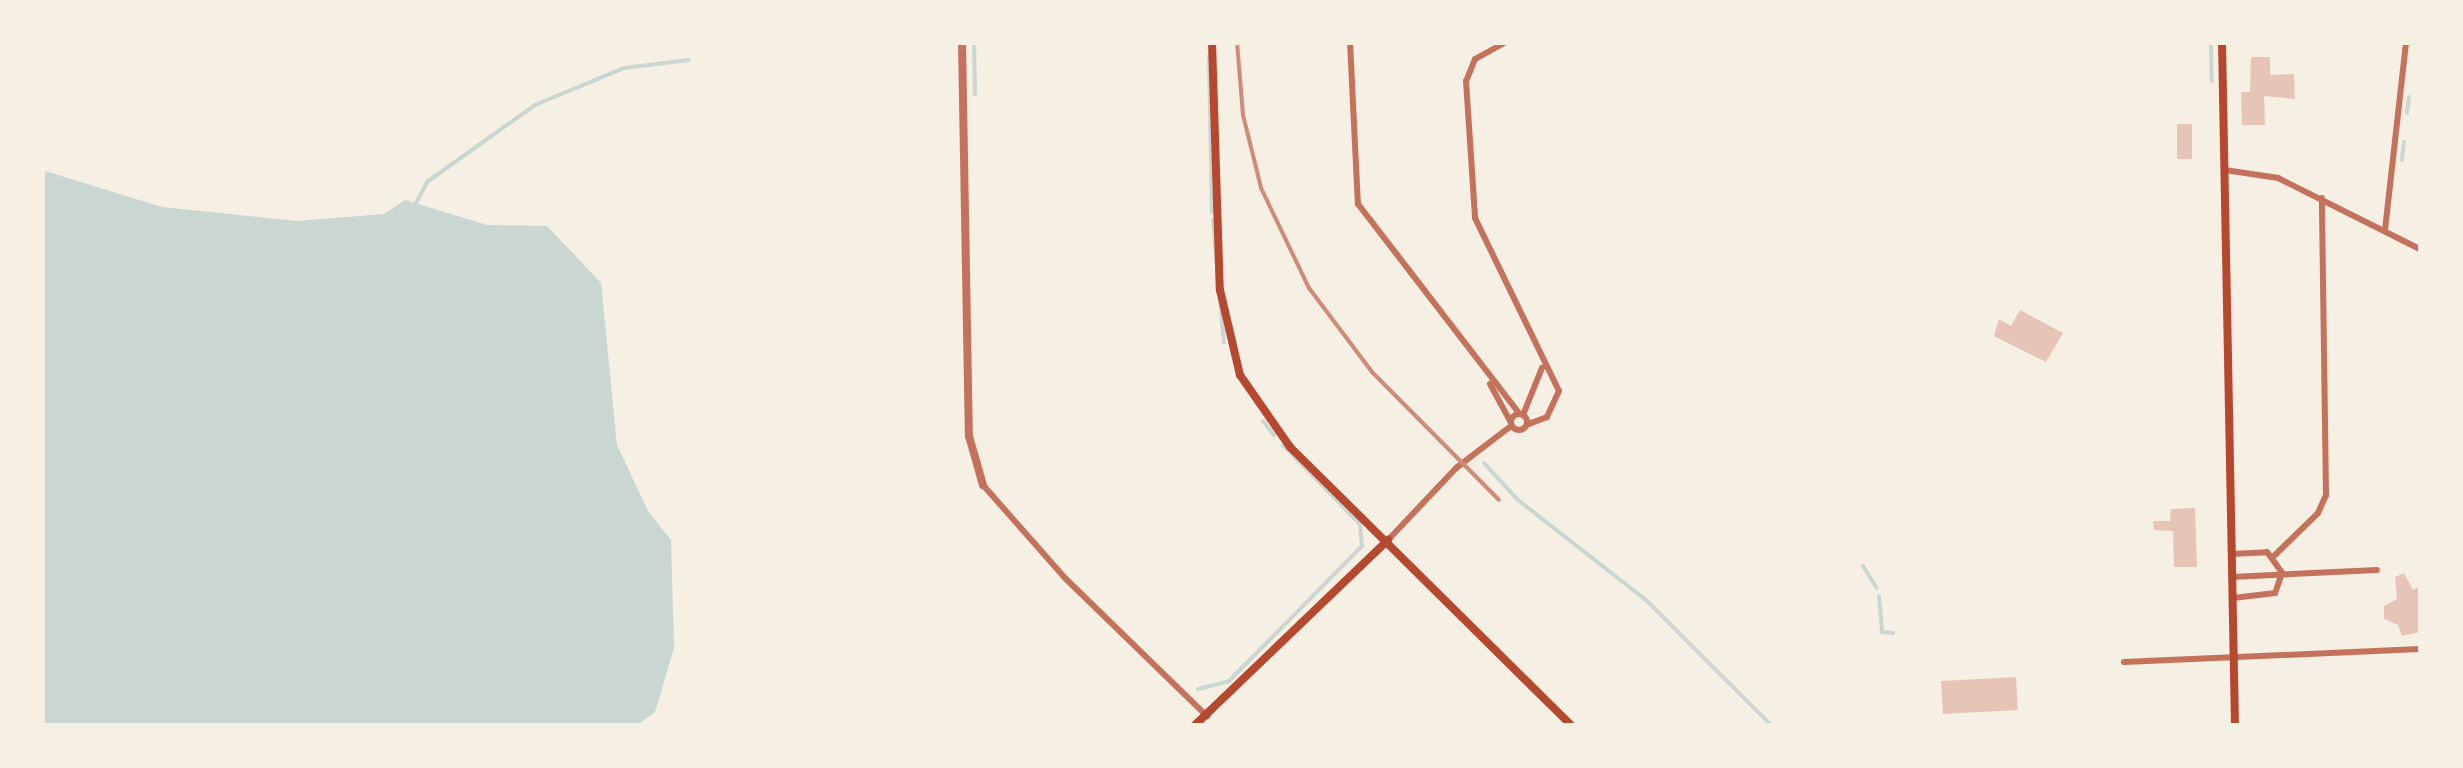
<!DOCTYPE html>
<style>
body{margin:0}
#map{position:relative;width:2463px;height:768px;overflow:hidden;background:#f6efe4;font-family:Jost,sans-serif}
div>[style]{position:absolute}
.water>*{inset:0;background:#c9d6d2}
.stream>*{height:4px;margin:-2px;padding:0 2px;transform-origin:2px;border-radius:2px;background:#c9d6d2}
.building>*{inset:0;background:#e6c5b7;transform-origin:0 0}
.minor>*{height:6px;margin:-3px;padding:0 3px;transform-origin:3px;border-radius:3px;background:#c5725c}
.minor>.ring{margin:-3px;padding:0;box-sizing:content-box;background:none;border:6px solid #c5725c;border-radius:50%}
.tertiary>*{height:8px;margin:-4px;padding:0 4px;transform-origin:4px;border-radius:4px;background:#c5725c}
.secondary>*{height:8px;margin:-4px;padding:0 4px;transform-origin:4px;border-radius:4px;background:#b5482f}
.rail>*{height:4px;margin:-2px;padding:0 2px;transform-origin:2px;border-radius:2px;background:#cf8b77}
span{translate:-50% -50%;white-space:nowrap;text-align:center;line-height:1.15;-webkit-text-stroke:9px #f6efe4;paint-order:stroke}
.frame{position:absolute;inset:0;border:45px solid #f6efe4;pointer-events:none}
</style>
<div id="map">
<div class="water">
<i style="clip-path:polygon(42px 170px,162px 207px,297px 221px,384px 214px,405px 200px,487px 225px,547px 226px,601px 283px,617px 445px,648px 511px,671px 540px,674px 648px,655px 712px,636px 726px,43px 725px)"></i>
</div>
<div class="stream">
<i style="left:974px;top:42px;width:52px;rotate:88.9deg"></i>
<i style="left:2211px;top:42px;width:39px;rotate:89deg"></i>
<i style="left:1209px;top:56px;width:156px;rotate:88.9deg"></i>
<i style="left:2407px;top:113px;width:16px;rotate:-83deg"></i>
<i style="left:2402px;top:160px;width:18px;rotate:-84deg"></i>
<i style="left:415px;top:205px;width:26px;rotate:-62deg"></i>
<i style="left:427px;top:182px;width:133px;rotate:-35.5deg"></i>
<i style="left:535px;top:105px;width:96px;rotate:-22.6deg"></i>
<i style="left:624px;top:68px;width:65px;rotate:-7deg"></i>
<i style="left:1213px;top:220px;width:123px;rotate:84.9deg"></i>
<i style="left:1263px;top:421px;width:18px;rotate:52deg"></i>
<i style="left:1484px;top:463px;width:50px;rotate:47.4deg"></i>
<i style="left:1518px;top:500px;width:162px;rotate:38deg"></i>
<i style="left:1646px;top:600px;width:178px;rotate:45deg"></i>
<i style="left:1863px;top:566px;width:26px;rotate:58deg"></i>
<i style="left:1879px;top:596px;width:36px;rotate:85deg"></i>
<i style="left:1882px;top:632px;width:11px;rotate:5deg"></i>
<i style="left:1198px;top:689px;width:32px;rotate:-14deg"></i>
<i style="left:1229px;top:681px;width:190px;rotate:-45.4deg"></i>
<i style="left:1362px;top:546px;width:22px;rotate:-95deg"></i>
<i style="left:1360px;top:524px;width:110px;rotate:-134.3deg"></i>
</div>
<div class="building">
<i style="clip-path:polygon(2251px 57px,2270px 57px,2270px 75px,2294px 74px,2295px 99px,2264px 96px,2265px 125px,2242px 125px,2241px 92px,2250px 92px)"></i>
<i style="left:2177px;top:124px;width:15px;height:35px"></i>
<i style="clip-path:polygon(2020px 310px,2063px 333px,2046px 362px,1994px 336px,1999px 319px,2011px 326px)"></i>
<i style="clip-path:polygon(2195px 508px,2197px 567px,2174px 567px,2173px 531px,2154px 530px,2153px 521px,2170px 521px,2171px 509px)"></i>
<i style="clip-path:polygon(2404px 573px,2413px 590px,2420px 586px,2420px 632px,2402px 636px,2398px 625px,2384px 619px,2384px 606px,2397px 599px,2395px 577px)"></i>
<i style="left:2016px;top:677px;width:33px;height:75px;rotate:87deg"></i>
</div>
<div class="minor">
<i style="left:1350px;top:42px;width:162px;rotate:87.2deg"></i>
<i style="left:1358px;top:204px;width:265px;rotate:52.4deg"></i>
<i style="left:1506px;top:42px;width:35px;rotate:151deg"></i>
<i style="left:1475px;top:59px;width:24px;rotate:112deg"></i>
<i style="left:1466px;top:81px;width:137px;rotate:86.2deg"></i>
<i style="left:1475px;top:218px;width:192px;rotate:64.1deg"></i>
<i style="left:1559px;top:391px;width:29px;rotate:115deg"></i>
<i style="left:1547px;top:417px;width:22px;rotate:159deg"></i>
<i style="left:2225px;top:170px;width:54px;rotate:8.6deg"></i>
<i style="left:2278px;top:178px;width:159px;rotate:26.6deg"></i>
<i style="left:2385px;top:230px;width:189px;rotate:-83.6deg"></i>
<i style="left:1490px;top:384px;width:42px;rotate:61.6deg"></i>
<i class="ring" style="left:1511px;top:414px;width:10px;height:10px"></i>
<i style="left:1523px;top:415px;width:51px;rotate:-68deg"></i>
<i style="left:983px;top:485px;width:125px;rotate:48.6deg"></i>
<i style="left:1066px;top:579px;width:197px;rotate:44.2deg"></i>
<i style="left:1388px;top:540px;width:99px;rotate:-46.6deg"></i>
<i style="left:1456px;top:468px;width:69px;rotate:-37.4deg"></i>
<i style="left:2232px;top:554px;width:35px;rotate:-3deg"></i>
<i style="left:2267px;top:552px;width:26px;rotate:54deg"></i>
<i style="left:2282px;top:573px;width:21px;rotate:109deg"></i>
<i style="left:2275px;top:593px;width:42px;rotate:173.2deg"></i>
<i style="left:2275px;top:555px;width:60px;rotate:-44.3deg"></i>
<i style="left:2318px;top:513px;width:20px;rotate:-66deg"></i>
<i style="left:2326px;top:495px;width:297px;rotate:-90.8deg"></i>
<i style="left:2232px;top:577px;width:145px;rotate:-2.8deg"></i>
<i style="left:2124px;top:662px;width:296px;rotate:-2.5deg"></i>
</div>
<div class="tertiary">
<i style="left:962px;top:42px;width:394px;rotate:89deg"></i>
<i style="left:969px;top:436px;width:51px;rotate:74.1deg"></i>
</div>
<div class="secondary">
<i style="left:1212px;top:42px;width:248px;rotate:88.2deg"></i>
<i style="left:1220px;top:290px;width:87px;rotate:76.8deg"></i>
<i style="left:1240px;top:375px;width:88px;rotate:55.2deg"></i>
<i style="left:1290px;top:447px;width:397px;rotate:44.7deg"></i>
<i style="left:2222px;top:42px;width:684px;rotate:88.91deg"></i>
<i style="left:1194px;top:726px;width:269px;rotate:-43.8deg"></i>
</div>
<div class="rail">
<i style="left:1237px;top:42px;width:73px;rotate:85.3deg"></i>
<i style="left:1243px;top:115px;width:75px;rotate:76.1deg"></i>
<i style="left:1261px;top:188px;width:111px;rotate:64.4deg"></i>
<i style="left:1309px;top:288px;width:105px;rotate:53.1deg"></i>
<i style="left:1372px;top:372px;width:180px;rotate:45.2deg"></i>
</div>
<div class="frame"></div>
</div>
